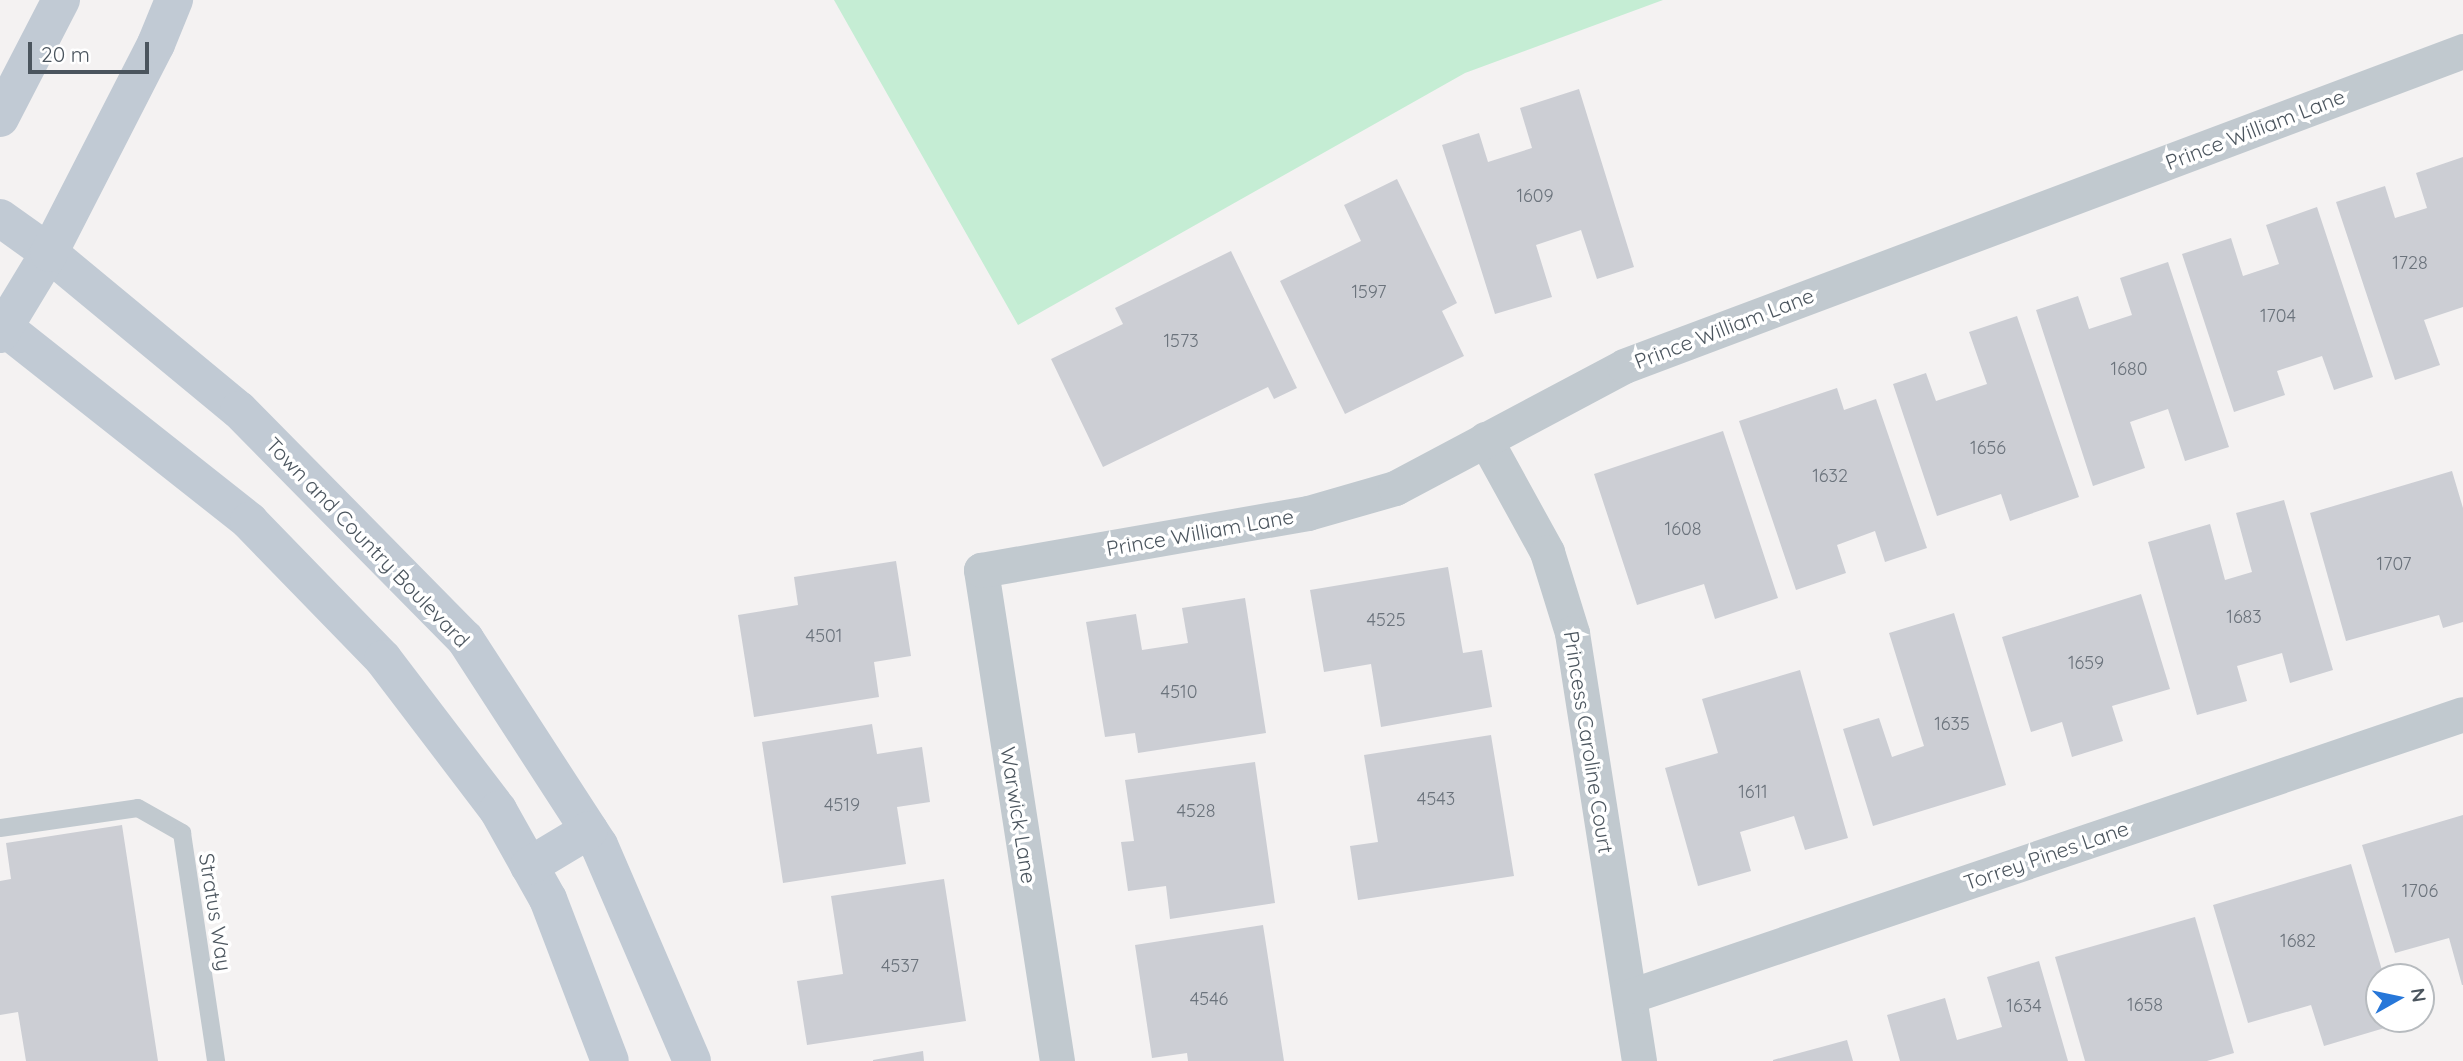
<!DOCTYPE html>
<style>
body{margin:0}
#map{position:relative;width:2463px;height:1061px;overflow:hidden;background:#f4f2f2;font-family:Quicksand,sans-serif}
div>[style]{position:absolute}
.green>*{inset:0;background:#c5edd4}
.building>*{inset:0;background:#ccced4}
.service>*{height:18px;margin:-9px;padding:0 9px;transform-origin:9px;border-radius:9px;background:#c1c9cf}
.minor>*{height:35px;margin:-17.5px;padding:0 17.5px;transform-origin:17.5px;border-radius:17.5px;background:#c1c9cf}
.secondary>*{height:38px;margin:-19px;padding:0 19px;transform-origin:19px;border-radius:19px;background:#c1cad4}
span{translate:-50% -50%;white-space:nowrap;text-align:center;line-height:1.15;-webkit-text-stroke:7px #fff;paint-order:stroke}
.number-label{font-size:18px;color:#6b737c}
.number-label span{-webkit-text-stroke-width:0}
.street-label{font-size:21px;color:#4b555e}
.north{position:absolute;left:2365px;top:963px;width:70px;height:70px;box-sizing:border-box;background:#fff;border:2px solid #b7bbbf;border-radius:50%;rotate:81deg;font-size:19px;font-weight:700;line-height:28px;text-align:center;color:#4b555e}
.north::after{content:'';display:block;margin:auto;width:24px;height:32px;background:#2777d9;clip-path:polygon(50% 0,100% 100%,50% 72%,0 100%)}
.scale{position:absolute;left:28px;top:42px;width:121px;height:32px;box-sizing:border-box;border:4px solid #4b555e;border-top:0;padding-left:9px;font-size:21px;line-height:24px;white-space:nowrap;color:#4b555e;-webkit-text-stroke:5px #fff;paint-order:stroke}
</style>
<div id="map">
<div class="green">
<i style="clip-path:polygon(834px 0,1663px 0,1465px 73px,1018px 325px)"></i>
</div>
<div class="building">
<i style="clip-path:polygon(1579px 89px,1634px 267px,1597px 279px,1581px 230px,1536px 245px,1552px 297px,1495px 314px,1442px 145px,1479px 133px,1488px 162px,1532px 148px,1520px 108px)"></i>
<i style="clip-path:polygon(2463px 157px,2463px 307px,2424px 320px,2440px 365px,2395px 380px,2336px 202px,2385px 186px,2395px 218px,2427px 208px,2416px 173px)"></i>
<i style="clip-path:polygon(1397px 179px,1457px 303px,1442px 311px,1464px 356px,1345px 414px,1280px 281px,1361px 241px,1344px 205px)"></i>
<i style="clip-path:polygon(2317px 207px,2373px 377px,2334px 390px,2322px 356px,2277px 371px,2285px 395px,2234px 412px,2182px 254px,2231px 238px,2243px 276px,2279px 264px,2266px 225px)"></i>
<i style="clip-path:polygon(1231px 251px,1297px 388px,1274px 399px,1268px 387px,1103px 467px,1051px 359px,1123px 324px,1115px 308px)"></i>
<i style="clip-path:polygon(2168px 262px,2229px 447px,2185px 461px,2168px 409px,2130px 422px,2145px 468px,2093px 486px,2036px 310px,2078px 296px,2089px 329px,2132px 315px,2120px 278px)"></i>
<i style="clip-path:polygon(2017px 316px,2079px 497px,2010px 521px,2001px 494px,1937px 516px,1893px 384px,1926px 373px,1936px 401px,1987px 384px,1969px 332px)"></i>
<i style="clip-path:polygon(1837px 388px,1844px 410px,1876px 399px,1927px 548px,1885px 562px,1875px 531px,1837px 545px,1846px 573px,1796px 590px,1739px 421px)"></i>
<i style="clip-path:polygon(1723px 431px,1778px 598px,1715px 619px,1704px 584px,1637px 605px,1594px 474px)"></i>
<i style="clip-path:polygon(2452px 471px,2463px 508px,2463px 622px,2443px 628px,2439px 615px,2346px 641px,2310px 513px)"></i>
<i style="clip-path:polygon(2284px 500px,2333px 670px,2290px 683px,2282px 653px,2237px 666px,2247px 701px,2197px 715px,2148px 542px,2210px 524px,2225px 580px,2252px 572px,2236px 513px)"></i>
<i style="clip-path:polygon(896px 561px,911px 656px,874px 662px,879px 697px,754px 717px,738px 615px,798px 605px,794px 577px)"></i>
<i style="clip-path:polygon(1448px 567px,1463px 653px,1482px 650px,1492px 707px,1381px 727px,1371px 664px,1324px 672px,1310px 590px)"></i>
<i style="clip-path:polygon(2141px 594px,2170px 689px,2112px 706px,2123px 741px,2072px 757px,2062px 722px,2031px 732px,2002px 637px)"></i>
<i style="clip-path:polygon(1245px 598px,1266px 733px,1138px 753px,1135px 733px,1105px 737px,1086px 622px,1136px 614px,1142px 650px,1188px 643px,1182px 608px)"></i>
<i style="clip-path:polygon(1954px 613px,2006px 785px,1873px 826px,1843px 729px,1879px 718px,1892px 757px,1924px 746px,1889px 633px)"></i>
<i style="clip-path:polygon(1800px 670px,1848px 838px,1805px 850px,1794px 816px,1740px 832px,1751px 871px,1698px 886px,1665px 768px,1718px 753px,1702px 699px)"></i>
<i style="clip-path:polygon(872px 724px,877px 754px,922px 747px,930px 802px,897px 807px,906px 864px,783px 883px,762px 742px)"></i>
<i style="clip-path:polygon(1491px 735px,1514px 876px,1358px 900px,1350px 846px,1378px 842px,1364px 755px)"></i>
<i style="clip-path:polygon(1255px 762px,1275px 903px,1170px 919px,1166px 886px,1128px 891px,1121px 842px,1134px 841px,1125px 780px)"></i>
<i style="clip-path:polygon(2463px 815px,2463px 985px,2462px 985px,2449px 938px,2395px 953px,2362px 845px)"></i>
<i style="clip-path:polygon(122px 825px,158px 1061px,26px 1061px,18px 1012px,0 1015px,0 881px,11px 879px,6px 843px)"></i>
<i style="clip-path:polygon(2351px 864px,2384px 977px,2379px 977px,2379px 1019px,2396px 1019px,2398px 1024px,2324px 1046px,2311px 1005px,2248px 1023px,2213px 905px)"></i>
<i style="clip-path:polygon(944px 879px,966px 1021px,807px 1045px,797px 981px,843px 974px,831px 896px)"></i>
<i style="clip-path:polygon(2195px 917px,2234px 1053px,2207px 1061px,2085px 1061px,2055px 957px)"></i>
<i style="clip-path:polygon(1263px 925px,1284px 1061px,1188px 1061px,1187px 1053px,1152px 1058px,1135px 945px)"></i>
<i style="clip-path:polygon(2039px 961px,2068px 1061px,1900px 1061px,1887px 1015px,1945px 998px,1957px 1040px,2002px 1027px,1987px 977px)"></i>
<i style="clip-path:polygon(1847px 1040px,1853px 1061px,1773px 1061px,1773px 1060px)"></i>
<i style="clip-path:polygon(923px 1051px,924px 1061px,873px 1061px,873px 1060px)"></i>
</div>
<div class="service">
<i style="left:0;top:828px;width:139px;rotate:-8.2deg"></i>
<i style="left:138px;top:808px;width:51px;rotate:29.6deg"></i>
<i style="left:182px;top:833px;width:231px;rotate:81.5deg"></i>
</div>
<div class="minor">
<i style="left:1485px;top:439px;width:129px;rotate:61.2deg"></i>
<i style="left:1547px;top:552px;width:85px;rotate:72.8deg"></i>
<i style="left:1572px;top:633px;width:433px;rotate:81.1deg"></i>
<i style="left:1630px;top:996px;width:879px;rotate:-18.7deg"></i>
<i style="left:1057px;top:1061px;width:497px;rotate:-98.8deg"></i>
<i style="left:981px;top:570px;width:332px;rotate:-9.9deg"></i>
<i style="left:1308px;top:513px;width:91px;rotate:-16deg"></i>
<i style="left:1395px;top:488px;width:259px;rotate:-28deg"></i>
<i style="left:1624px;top:366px;width:896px;rotate:-20.58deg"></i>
</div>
<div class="secondary">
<i style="left:0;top:118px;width:133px;rotate:-62.7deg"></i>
<i style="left:0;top:218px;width:60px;rotate:35.5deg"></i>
<i style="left:49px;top:253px;width:246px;rotate:39.6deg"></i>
<i style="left:239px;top:410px;width:322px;rotate:45.4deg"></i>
<i style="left:465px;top:639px;width:246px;rotate:57deg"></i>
<i style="left:599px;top:845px;width:235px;rotate:66.7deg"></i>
<i style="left:0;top:324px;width:318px;rotate:38.3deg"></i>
<i style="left:249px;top:521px;width:192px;rotate:45.8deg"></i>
<i style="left:383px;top:659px;width:190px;rotate:52.7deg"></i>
<i style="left:498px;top:810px;width:102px;rotate:60.7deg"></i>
<i style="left:548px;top:899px;width:173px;rotate:69.1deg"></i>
<i style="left:0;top:334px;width:95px;rotate:-58.8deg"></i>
<i style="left:49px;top:253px;width:235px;rotate:-62.9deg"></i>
<i style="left:156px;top:44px;width:48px;rotate:-67.8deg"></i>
<i style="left:529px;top:866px;width:70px;rotate:-31deg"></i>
</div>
<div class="number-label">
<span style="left:1535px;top:196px">1609</span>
<span style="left:2410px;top:263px">1728</span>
<span style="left:1369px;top:292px">1597</span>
<span style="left:2278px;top:316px">1704</span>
<span style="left:1181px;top:341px">1573</span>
<span style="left:2129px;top:369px">1680</span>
<span style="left:1988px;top:448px">1656</span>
<span style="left:1830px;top:476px">1632</span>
<span style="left:1683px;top:529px">1608</span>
<span style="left:2394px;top:564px">1707</span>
<span style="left:2244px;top:617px">1683</span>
<span style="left:1386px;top:620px">4525</span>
<span style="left:824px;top:636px">4501</span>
<span style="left:2086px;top:663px">1659</span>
<span style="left:1179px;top:692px">4510</span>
<span style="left:1952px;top:724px">1635</span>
<span style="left:1753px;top:792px">1611</span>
<span style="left:1436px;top:799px">4543</span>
<span style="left:842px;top:805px">4519</span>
<span style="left:1196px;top:811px">4528</span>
<span style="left:2420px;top:891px">1706</span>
<span style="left:2298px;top:941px">1682</span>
<span style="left:900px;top:966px">4537</span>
<span style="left:1209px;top:999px">4546</span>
<span style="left:2145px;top:1005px">1658</span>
<span style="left:2024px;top:1006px">1634</span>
</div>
<div class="street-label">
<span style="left:2255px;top:129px;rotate:-21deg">Prince William Lane</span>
<span style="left:1724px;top:328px;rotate:-21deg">Prince William Lane</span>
<span style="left:1200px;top:532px;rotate:-10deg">Prince William Lane</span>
<span style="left:368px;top:542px;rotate:46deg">Town and Country Boulevard</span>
<span style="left:1589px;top:742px;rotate:81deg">Princess Caroline Court</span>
<span style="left:1019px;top:815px;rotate:81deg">Warwick Lane</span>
<span style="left:2046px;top:855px;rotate:-19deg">Torrey Pines Lane</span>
<span style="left:216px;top:912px;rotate:81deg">Stratus Way</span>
</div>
<div class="north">N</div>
<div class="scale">20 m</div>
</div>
